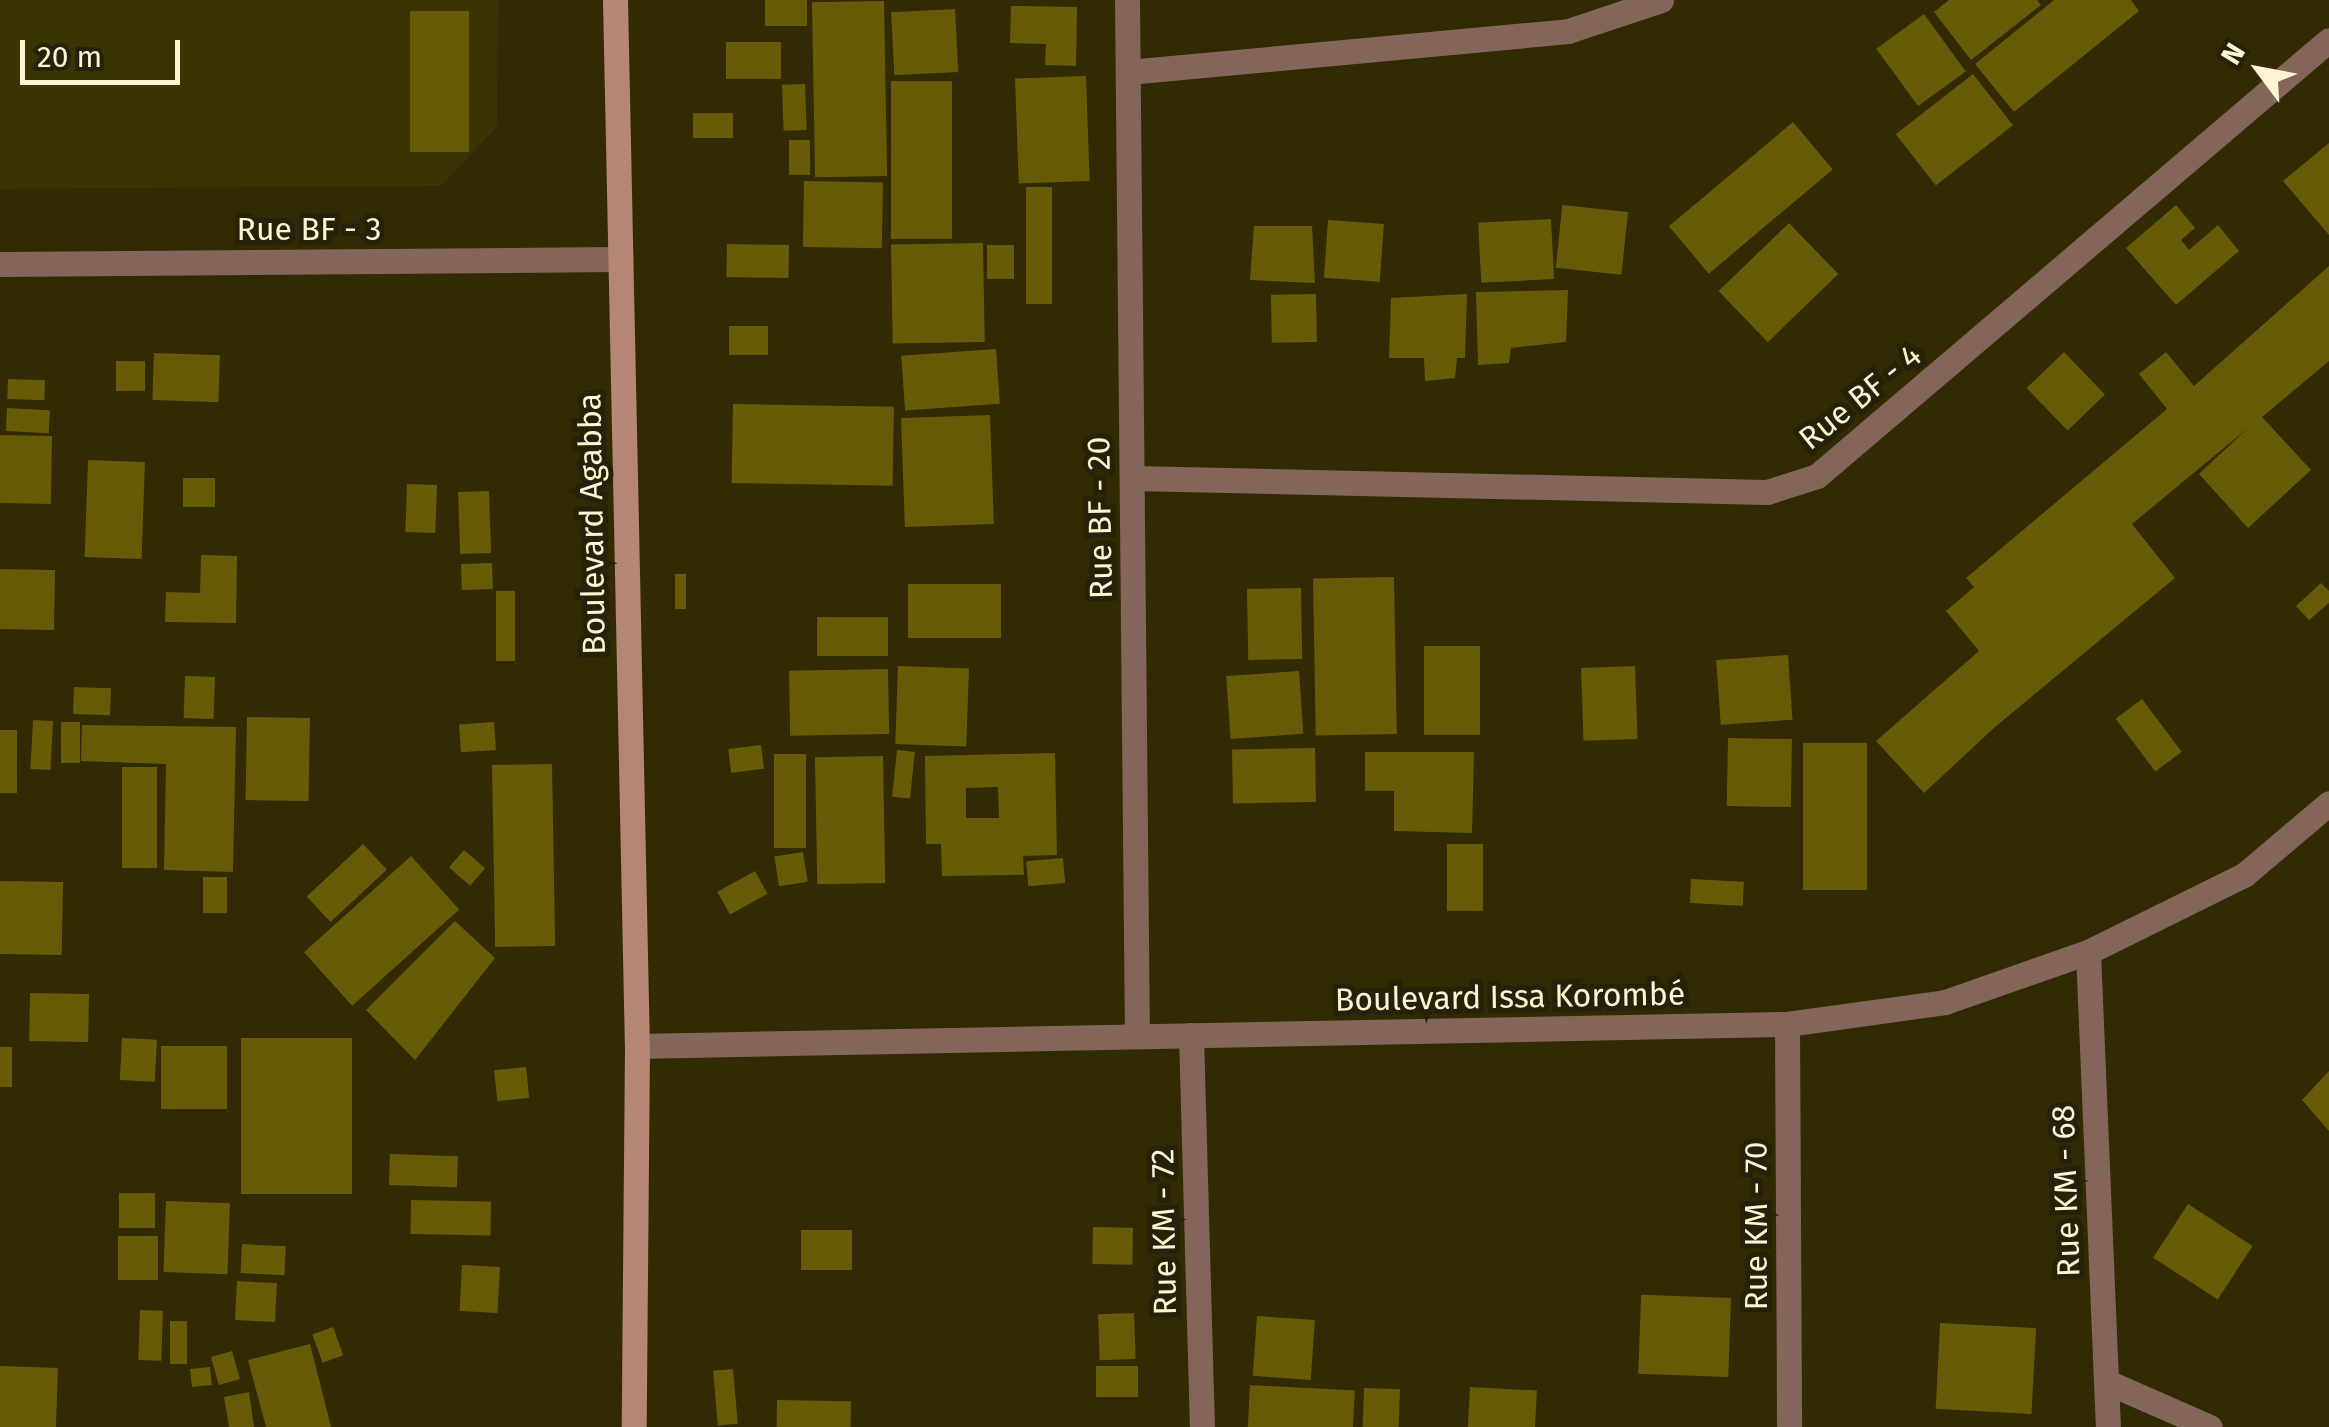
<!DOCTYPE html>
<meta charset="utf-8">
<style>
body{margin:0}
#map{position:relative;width:2329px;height:1427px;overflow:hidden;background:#312a02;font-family:"Fira Sans",sans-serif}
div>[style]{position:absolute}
.built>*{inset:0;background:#3a3304}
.building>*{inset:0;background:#685b08;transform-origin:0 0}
.minor>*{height:25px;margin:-12.5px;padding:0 12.5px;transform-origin:12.5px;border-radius:12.5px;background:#83655a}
.tertiary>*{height:25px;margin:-12.5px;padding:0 12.5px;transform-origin:12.5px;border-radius:12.5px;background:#83655a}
.secondary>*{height:25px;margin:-12.5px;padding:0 12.5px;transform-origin:12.5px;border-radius:12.5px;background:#b58575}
span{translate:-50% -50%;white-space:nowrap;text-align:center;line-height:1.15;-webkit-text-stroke:10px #25210a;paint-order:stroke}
.street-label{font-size:32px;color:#fbf5d1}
.north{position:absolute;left:2209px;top:20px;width:100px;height:100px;-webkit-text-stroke:8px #25210a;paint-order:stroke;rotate:302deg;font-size:28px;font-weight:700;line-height:40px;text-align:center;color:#fbf5d1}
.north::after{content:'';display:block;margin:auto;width:35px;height:45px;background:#fbf5d1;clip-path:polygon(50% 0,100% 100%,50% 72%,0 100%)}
.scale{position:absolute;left:20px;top:40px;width:160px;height:45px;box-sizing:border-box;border:5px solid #fbf5d1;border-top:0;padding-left:12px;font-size:30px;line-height:35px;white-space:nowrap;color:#fbf5d1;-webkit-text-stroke:8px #25210a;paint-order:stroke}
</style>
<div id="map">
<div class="built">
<i style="clip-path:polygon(0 0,498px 0,497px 127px,441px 186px,0 189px)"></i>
</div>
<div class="building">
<i style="left:765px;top:0;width:42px;height:26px"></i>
<i style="clip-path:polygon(1949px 0,2037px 0,2041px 5px,1971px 60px,1934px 12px)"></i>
<i style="clip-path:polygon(2054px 0,2131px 0,2139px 11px,2014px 112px,1975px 64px)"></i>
<i style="left:884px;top:1px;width:175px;height:72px;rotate:89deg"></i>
<i style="clip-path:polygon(1011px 6px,1077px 7px,1076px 66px,1045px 65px,1046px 44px,1010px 43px)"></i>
<i style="left:955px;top:9px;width:63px;height:64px;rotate:87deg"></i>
<i style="left:469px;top:11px;width:141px;height:59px;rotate:90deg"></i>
<i style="left:1924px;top:14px;width:71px;height:59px;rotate:54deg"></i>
<i style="left:726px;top:42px;width:55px;height:37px"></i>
<i style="left:1973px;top:74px;width:65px;height:98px;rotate:52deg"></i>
<i style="left:1086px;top:76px;width:105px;height:71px;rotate:88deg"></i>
<i style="left:952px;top:81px;width:158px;height:61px;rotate:90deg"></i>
<i style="left:805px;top:84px;width:46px;height:23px;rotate:88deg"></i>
<i style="left:693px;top:113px;width:40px;height:25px"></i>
<i style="left:1793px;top:122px;width:62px;height:162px;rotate:50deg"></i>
<i style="left:810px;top:140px;width:35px;height:21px;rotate:90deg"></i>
<i style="clip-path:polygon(2329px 143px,2329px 235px,2283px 181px)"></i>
<i style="left:804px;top:181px;width:79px;height:66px;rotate:1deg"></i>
<i style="left:1026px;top:187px;width:26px;height:117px"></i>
<i style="clip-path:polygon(2176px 205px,2195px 228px,2181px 240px,2189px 250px,2218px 225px,2239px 251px,2176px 305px,2126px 248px)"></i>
<i style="left:1628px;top:212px;width:63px;height:66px;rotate:96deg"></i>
<i style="left:1551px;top:219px;width:60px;height:73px;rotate:87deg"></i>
<i style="left:1328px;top:220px;width:56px;height:58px;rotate:4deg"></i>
<i style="left:1789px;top:223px;width:71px;height:98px;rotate:46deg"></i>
<i style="clip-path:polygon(1254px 226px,1312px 226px,1315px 283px,1250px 280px)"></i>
<i style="left:983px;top:243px;width:99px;height:92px;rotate:89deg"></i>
<i style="left:727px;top:244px;width:62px;height:33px;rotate:1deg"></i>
<i style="left:987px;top:245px;width:27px;height:34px"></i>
<i style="clip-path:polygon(2329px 266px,2329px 361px,2262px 417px,2311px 470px,2248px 528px,2199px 474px,2248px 428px,2132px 524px,2175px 578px,1995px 727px,1924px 793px,1876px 741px,1979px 651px,1946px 611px,1974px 587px,1966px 578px,2167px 409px,2139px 374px,2166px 352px,2194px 386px)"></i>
<i style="clip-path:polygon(1568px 290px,1566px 342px,1511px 348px,1509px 363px,1478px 365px,1476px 292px)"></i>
<i style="left:1316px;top:294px;width:48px;height:45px;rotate:89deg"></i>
<i style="clip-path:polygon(1467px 294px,1465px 358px,1457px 358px,1455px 378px,1425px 381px,1424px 358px,1389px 358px,1391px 298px)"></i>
<i style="left:729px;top:326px;width:39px;height:29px"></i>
<i style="left:996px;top:349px;width:55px;height:95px;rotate:86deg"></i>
<i style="left:2064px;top:352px;width:59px;height:52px;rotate:46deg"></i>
<i style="left:154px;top:353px;width:66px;height:47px;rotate:2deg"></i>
<i style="left:116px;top:361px;width:29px;height:30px"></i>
<i style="left:8px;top:379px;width:37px;height:20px;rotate:2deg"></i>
<i style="left:733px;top:404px;width:161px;height:79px;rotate:1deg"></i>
<i style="left:7px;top:408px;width:43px;height:23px;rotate:3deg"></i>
<i style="left:990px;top:415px;width:109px;height:89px;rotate:88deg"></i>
<i style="left:0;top:435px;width:52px;height:68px;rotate:1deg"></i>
<i style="left:88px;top:460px;width:57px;height:97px;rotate:2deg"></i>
<i style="left:183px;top:478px;width:32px;height:29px"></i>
<i style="left:407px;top:484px;width:30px;height:48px;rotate:2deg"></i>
<i style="left:489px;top:491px;width:62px;height:31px;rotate:88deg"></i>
<i style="clip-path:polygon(201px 555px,237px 556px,236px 623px,165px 622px,166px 592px,200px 593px)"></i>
<i style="left:492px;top:563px;width:26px;height:31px;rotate:88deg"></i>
<i style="left:0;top:569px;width:55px;height:60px;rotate:1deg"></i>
<i style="left:675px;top:574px;width:11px;height:35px"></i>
<i style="left:1394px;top:577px;width:157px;height:81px;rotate:89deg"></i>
<i style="clip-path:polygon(2321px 583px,2329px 591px,2329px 603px,2309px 620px,2296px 606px)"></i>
<i style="left:908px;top:584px;width:93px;height:54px"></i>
<i style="left:1301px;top:588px;width:71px;height:54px;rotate:89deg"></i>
<i style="left:496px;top:591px;width:19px;height:70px"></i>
<i style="left:888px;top:617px;width:39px;height:71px;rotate:90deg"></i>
<i style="left:1424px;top:646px;width:56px;height:89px"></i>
<i style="left:1788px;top:655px;width:65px;height:72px;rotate:86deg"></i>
<i style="left:898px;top:666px;width:71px;height:78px;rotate:2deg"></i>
<i style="left:1635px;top:666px;width:73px;height:54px;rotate:88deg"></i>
<i style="left:888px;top:669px;width:65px;height:99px;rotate:89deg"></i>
<i style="left:1299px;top:671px;width:63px;height:73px;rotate:86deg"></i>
<i style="left:185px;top:676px;width:30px;height:42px;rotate:2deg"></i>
<i style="left:74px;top:687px;width:37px;height:27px;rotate:2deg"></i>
<i style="left:2142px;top:699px;width:66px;height:33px;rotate:53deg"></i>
<i style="left:247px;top:717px;width:63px;height:83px;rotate:1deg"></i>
<i style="left:33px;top:720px;width:20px;height:49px;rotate:3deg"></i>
<i style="left:61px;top:722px;width:19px;height:41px"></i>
<i style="left:494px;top:722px;width:28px;height:35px;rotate:86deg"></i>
<i style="clip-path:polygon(82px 725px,236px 727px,233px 872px,164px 870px,166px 764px,81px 761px)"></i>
<i style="left:0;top:730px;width:17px;height:63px"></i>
<i style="left:1728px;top:738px;width:64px;height:68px;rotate:1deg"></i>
<i style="left:1803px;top:743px;width:64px;height:147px"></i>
<i style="left:761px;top:745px;width:24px;height:33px;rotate:83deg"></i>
<i style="left:1315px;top:748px;width:54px;height:83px;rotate:89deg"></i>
<i style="left:897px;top:750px;width:18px;height:47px;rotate:6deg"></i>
<i style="clip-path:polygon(1365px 752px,1474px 752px,1472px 833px,1394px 831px,1394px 791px,1365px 791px)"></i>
<i style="clip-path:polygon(evenodd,1055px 753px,1057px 855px,1023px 856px,1024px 875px,942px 876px,941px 844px,926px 844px,925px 756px,1055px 753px,998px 787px,999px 818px,966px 818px,966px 788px,998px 787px)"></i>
<i style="left:774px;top:754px;width:32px;height:94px"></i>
<i style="left:883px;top:756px;width:127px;height:68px;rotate:89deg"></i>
<i style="left:552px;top:764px;width:182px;height:60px;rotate:89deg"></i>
<i style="left:122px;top:767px;width:35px;height:101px"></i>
<i style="left:363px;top:844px;width:35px;height:77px;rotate:47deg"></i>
<i style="left:1447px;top:844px;width:36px;height:67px"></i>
<i style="left:464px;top:850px;width:28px;height:23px;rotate:41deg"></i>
<i style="left:803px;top:852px;width:30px;height:29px;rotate:81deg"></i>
<i style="left:411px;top:856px;width:72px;height:144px;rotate:48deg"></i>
<i style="left:1063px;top:858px;width:25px;height:37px;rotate:85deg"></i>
<i style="left:755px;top:871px;width:26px;height:43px;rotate:61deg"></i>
<i style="left:203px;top:877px;width:24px;height:36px"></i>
<i style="left:1691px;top:879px;width:53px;height:24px;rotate:3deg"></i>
<i style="left:0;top:881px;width:63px;height:73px;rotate:1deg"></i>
<i style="clip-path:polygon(455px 921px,495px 958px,415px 1060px,366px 1010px)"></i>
<i style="left:30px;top:993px;width:59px;height:48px;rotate:1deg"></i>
<i style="left:122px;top:1038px;width:35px;height:42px;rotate:3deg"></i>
<i style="left:241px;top:1038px;width:111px;height:156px"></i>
<i style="left:161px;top:1046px;width:66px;height:63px"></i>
<i style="left:0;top:1047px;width:12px;height:40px"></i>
<i style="left:526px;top:1067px;width:31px;height:32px;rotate:84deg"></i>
<i style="clip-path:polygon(2329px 1071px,2329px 1131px,2302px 1100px)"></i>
<i style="left:390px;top:1154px;width:68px;height:31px;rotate:2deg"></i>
<i style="left:119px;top:1193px;width:36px;height:35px"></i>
<i style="left:411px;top:1200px;width:80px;height:34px;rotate:1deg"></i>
<i style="left:166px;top:1201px;width:64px;height:71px;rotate:2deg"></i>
<i style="left:2188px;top:1204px;width:77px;height:64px;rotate:33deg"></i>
<i style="left:1093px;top:1227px;width:40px;height:37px;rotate:1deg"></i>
<i style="left:801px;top:1230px;width:51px;height:40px"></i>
<i style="left:158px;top:1236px;width:44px;height:40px;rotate:90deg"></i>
<i style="left:242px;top:1244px;width:44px;height:29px;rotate:3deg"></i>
<i style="left:462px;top:1265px;width:38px;height:46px;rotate:3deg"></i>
<i style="left:237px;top:1281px;width:40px;height:39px;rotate:3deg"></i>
<i style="left:1731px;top:1298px;width:79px;height:90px;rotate:92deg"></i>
<i style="left:140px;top:1310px;width:23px;height:50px;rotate:2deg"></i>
<i style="left:1134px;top:1313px;width:46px;height:36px;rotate:88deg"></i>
<i style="left:1257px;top:1316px;width:58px;height:60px;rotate:4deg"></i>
<i style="left:170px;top:1321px;width:17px;height:43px"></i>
<i style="left:333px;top:1327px;width:30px;height:22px;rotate:70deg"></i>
<i style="left:2036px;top:1328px;width:86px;height:96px;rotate:93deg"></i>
<i style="clip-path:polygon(310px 1344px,331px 1427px,266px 1427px,248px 1360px)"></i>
<i style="left:232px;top:1351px;width:29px;height:22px;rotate:74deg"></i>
<i style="left:0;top:1366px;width:58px;height:61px;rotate:2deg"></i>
<i style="left:1096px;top:1366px;width:42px;height:31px"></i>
<i style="left:210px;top:1367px;width:18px;height:20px;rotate:84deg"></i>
<i style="left:733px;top:1369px;width:55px;height:20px;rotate:85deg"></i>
<i style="left:1250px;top:1385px;width:105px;height:42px;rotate:3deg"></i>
<i style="left:1470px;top:1387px;width:67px;height:40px;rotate:3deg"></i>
<i style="left:1364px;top:1388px;width:36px;height:39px;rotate:2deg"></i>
<i style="clip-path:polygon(249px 1392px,254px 1427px,229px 1427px,224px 1397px)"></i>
<i style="left:777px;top:1400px;width:74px;height:27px;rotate:1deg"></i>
</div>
<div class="minor">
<i style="left:1127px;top:0;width:1036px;rotate:89.45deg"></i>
<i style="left:1128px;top:72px;width:442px;rotate:-5.3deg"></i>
<i style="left:1568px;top:31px;width:98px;rotate:-18.4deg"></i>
<i style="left:0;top:264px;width:618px;rotate:-0.46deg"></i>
<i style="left:1132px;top:478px;width:635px;rotate:1.26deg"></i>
<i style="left:1767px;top:492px;width:52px;rotate:-17.7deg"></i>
<i style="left:1817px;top:476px;width:672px;rotate:-40.42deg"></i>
<i style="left:2088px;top:952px;width:475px;rotate:87.6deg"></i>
<i style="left:1787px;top:1024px;width:403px;rotate:89.7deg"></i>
<i style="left:1191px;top:1035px;width:392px;rotate:88.4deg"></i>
<i style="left:2107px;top:1382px;width:112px;rotate:23.6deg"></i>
</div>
<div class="tertiary">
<i style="left:637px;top:1046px;width:1150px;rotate:-1.1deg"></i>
<i style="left:1787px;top:1024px;width:160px;rotate:-7.9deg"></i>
<i style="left:1945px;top:1002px;width:151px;rotate:-19.3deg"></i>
<i style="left:2088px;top:952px;width:174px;rotate:-26.3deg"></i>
<i style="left:2244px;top:875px;width:111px;rotate:-40.3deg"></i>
</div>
<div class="secondary">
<i style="left:615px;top:0;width:1046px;rotate:88.8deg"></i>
<i style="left:637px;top:1046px;width:381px;rotate:90.5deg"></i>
</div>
<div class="street-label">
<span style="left:309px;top:229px">Rue BF - 3</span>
<span style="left:1860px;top:397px;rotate:-39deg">Rue BF - 4</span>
<span style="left:1100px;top:518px;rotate:-91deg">Rue BF - 20</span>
<span style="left:592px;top:524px;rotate:-91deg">Boulevard Agabba</span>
<span style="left:1510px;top:997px;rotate:-1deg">Boulevard Issa Korombé</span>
<span style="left:2066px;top:1191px;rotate:-92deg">Rue KM - 68</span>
<span style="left:1756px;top:1226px;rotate:-90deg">Rue KM - 70</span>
<span style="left:1164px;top:1232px;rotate:-91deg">Rue KM - 72</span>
</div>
<div class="north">N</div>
<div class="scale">20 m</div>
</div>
